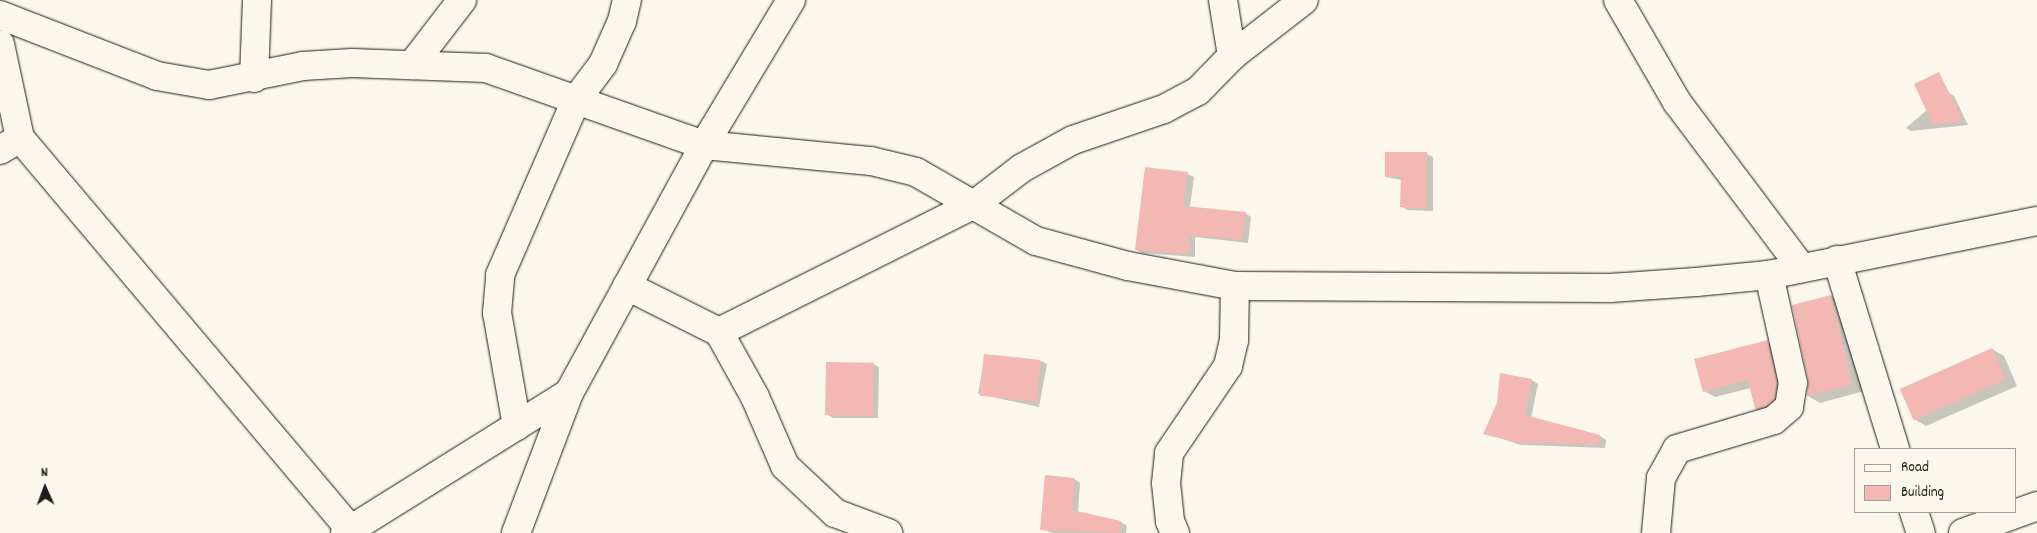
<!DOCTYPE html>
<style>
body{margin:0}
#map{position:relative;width:2037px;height:533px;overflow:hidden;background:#fbf7ec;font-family:Dekko,sans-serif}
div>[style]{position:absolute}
.shadow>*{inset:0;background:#0003}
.building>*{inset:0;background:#f4b8b4;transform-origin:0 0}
.roads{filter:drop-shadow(0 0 1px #1c1c1c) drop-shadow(0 0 1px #1c1c1c)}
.minor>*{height:28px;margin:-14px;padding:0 14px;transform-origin:14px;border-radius:14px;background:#fbf7ec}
span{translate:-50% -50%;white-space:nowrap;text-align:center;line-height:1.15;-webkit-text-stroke:5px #fbf7ec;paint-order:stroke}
.legend{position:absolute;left:1854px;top:448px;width:162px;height:65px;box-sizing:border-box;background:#fbf7ec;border:1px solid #a29f99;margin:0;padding:6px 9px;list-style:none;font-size:15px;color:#1c1c1c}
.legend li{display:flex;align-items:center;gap:10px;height:25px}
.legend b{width:25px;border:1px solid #a29f99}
.north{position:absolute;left:20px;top:463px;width:50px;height:50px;-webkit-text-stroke:4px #fbf7ec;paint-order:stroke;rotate:358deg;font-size:14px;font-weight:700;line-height:20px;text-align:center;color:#1c1c1c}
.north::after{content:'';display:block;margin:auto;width:18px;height:22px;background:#1c1c1c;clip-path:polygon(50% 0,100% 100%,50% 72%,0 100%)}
</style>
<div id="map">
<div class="shadow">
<i style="clip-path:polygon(1948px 92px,1954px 96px,1968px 125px,1911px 131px,1906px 128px)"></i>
<i style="clip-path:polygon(1427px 154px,1433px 157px,1433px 211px,1407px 210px,1401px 206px,1402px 180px,1386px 177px)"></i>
<i style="clip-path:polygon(1188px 174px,1194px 177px,1190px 207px,1245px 213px,1251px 217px,1248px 243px,1195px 237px,1195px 257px,1142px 253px,1136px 249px)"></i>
<i style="clip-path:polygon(1831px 296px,1844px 303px,1864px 391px,1820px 403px,1808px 396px)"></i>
<i style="clip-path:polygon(1767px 342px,1779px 348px,1788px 391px,1768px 415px,1756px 409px,1751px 388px,1715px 397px,1704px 391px)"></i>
<i style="clip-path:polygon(1992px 349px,2004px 356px,2017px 386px,1926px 426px,1914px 419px)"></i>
<i style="clip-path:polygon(985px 355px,1041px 361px,1047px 364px,1039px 407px,978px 394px)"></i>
<i style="clip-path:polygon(873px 364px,879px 367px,878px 418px,833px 418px,827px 414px)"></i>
<i style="clip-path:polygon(1532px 380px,1538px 384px,1531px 418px,1600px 436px,1606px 440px,1605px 448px,1521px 445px,1485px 433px)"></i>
<i style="clip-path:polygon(1074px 479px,1080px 483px,1078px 512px,1121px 522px,1127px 526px,1126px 533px,1053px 533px,1041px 529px)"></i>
</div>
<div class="building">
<i style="clip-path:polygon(1939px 72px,1963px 121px,1933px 125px,1914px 84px)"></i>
<i style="clip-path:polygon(1385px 152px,1427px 152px,1427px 208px,1400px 207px,1401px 177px,1385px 177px)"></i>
<i style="clip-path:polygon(1145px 167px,1188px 172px,1183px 206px,1246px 212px,1242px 240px,1189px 235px,1189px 254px,1135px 250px)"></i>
<i style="clip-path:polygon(1831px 295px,1852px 385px,1807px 396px,1808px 380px,1792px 305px)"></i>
<i style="clip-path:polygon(1768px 340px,1777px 383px,1775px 399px,1766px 406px,1755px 409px,1748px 380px,1703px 392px,1694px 359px)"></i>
<i style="left:1992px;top:348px;width:34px;height:101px;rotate:66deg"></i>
<i style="left:984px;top:354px;width:57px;height:42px;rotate:6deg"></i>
<i style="left:826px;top:362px;width:48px;height:53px;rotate:1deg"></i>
<i style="clip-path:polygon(1500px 373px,1532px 379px,1525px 415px,1600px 435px,1599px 445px,1514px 442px,1483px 434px,1497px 403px)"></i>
<i style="clip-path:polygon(1045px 475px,1075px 478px,1072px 510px,1121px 521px,1119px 533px,1040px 530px)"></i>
</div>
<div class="roads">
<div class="minor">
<i style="left:1223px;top:0;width:57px;rotate:80.9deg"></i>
<i style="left:1618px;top:0;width:118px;rotate:60deg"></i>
<i style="left:1677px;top:102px;width:206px;rotate:53.1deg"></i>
<i style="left:0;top:15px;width:168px;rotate:21.2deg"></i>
<i style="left:157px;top:76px;width:53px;rotate:9.8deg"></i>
<i style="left:209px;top:85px;width:96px;rotate:-11.4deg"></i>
<i style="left:303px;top:66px;width:49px;rotate:-3.5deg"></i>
<i style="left:352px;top:63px;width:134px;rotate:2.1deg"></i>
<i style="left:486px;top:68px;width:231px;rotate:19.5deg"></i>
<i style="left:704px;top:145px;width:168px;rotate:5.5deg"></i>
<i style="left:871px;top:161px;width:46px;rotate:13.7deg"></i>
<i style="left:916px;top:172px;width:138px;rotate:29.9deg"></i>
<i style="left:1036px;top:241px;width:95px;rotate:15.2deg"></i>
<i style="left:1128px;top:266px;width:109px;rotate:10.6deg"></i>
<i style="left:1235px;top:286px;width:375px;rotate:0.3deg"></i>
<i style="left:1610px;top:288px;width:86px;rotate:-4deg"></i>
<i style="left:1696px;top:282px;width:73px;rotate:-5.5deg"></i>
<i style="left:1769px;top:275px;width:273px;rotate:-11.4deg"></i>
<i style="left:0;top:44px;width:96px;rotate:78deg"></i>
<i style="left:20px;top:138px;width:512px;rotate:49.84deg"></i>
<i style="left:412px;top:65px;width:82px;rotate:-52.4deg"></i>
<i style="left:254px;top:78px;width:78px;rotate:-87.8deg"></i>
<i style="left:0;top:150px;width:23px;rotate:-31deg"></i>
<i style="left:1837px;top:260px;width:198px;rotate:72.9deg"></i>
<i style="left:627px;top:286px;width:103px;rotate:26.6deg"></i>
<i style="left:719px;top:332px;width:74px;rotate:61deg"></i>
<i style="left:755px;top:397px;width:75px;rotate:66.5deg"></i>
<i style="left:785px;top:466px;width:69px;rotate:43.2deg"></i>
<i style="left:835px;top:513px;width:57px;rotate:20.7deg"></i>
<i style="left:719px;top:332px;width:286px;rotate:-26.6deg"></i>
<i style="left:975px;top:204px;width:59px;rotate:-37.5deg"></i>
<i style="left:1022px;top:168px;width:58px;rotate:-28.8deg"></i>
<i style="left:1073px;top:140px;width:96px;rotate:-18.8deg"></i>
<i style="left:1164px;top:109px;width:38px;rotate:-28deg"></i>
<i style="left:1198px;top:91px;width:49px;rotate:-45.8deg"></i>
<i style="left:1232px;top:56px;width:91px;rotate:-37.9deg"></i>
<i style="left:517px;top:426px;width:115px;rotate:-100deg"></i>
<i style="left:497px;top:313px;width:38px;rotate:-85deg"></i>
<i style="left:500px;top:275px;width:191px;rotate:-66.5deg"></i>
<i style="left:576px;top:100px;width:45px;rotate:-53.1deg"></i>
<i style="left:603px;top:64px;width:47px;rotate:-66.2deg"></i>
<i style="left:622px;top:21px;width:22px;rotate:-77deg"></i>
<i style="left:1914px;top:512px;width:22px;rotate:72deg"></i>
<i style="left:345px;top:533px;width:264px;rotate:-32deg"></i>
<i style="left:516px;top:533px;width:150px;rotate:-69.3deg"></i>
<i style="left:569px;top:393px;width:282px;rotate:-61.4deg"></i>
<i style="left:704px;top:145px;width:169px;rotate:-59deg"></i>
<i style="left:1175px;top:533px;width:13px;rotate:-113deg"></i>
<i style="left:1170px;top:521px;width:38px;rotate:-96deg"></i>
<i style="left:1166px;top:483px;width:30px;rotate:-84deg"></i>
<i style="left:1169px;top:453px;width:105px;rotate:-55.9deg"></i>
<i style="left:1228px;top:366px;width:26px;rotate:-77deg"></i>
<i style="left:1234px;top:341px;width:55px;rotate:-89deg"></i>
<i style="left:1656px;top:533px;width:55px;rotate:-84.8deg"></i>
<i style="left:1661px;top:478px;width:33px;rotate:-61deg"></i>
<i style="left:1677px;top:449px;width:101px;rotate:-16.6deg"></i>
<i style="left:1774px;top:420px;width:20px;rotate:-41deg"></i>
<i style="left:1789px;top:407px;width:24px;rotate:-81deg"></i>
<i style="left:1793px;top:383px;width:111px;rotate:-102.5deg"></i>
<i style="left:1963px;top:533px;width:79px;rotate:-20deg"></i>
</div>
</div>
<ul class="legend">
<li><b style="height:6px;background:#fbf7ec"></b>Road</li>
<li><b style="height:14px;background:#f4b8b4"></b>Building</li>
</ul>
<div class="north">N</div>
</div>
